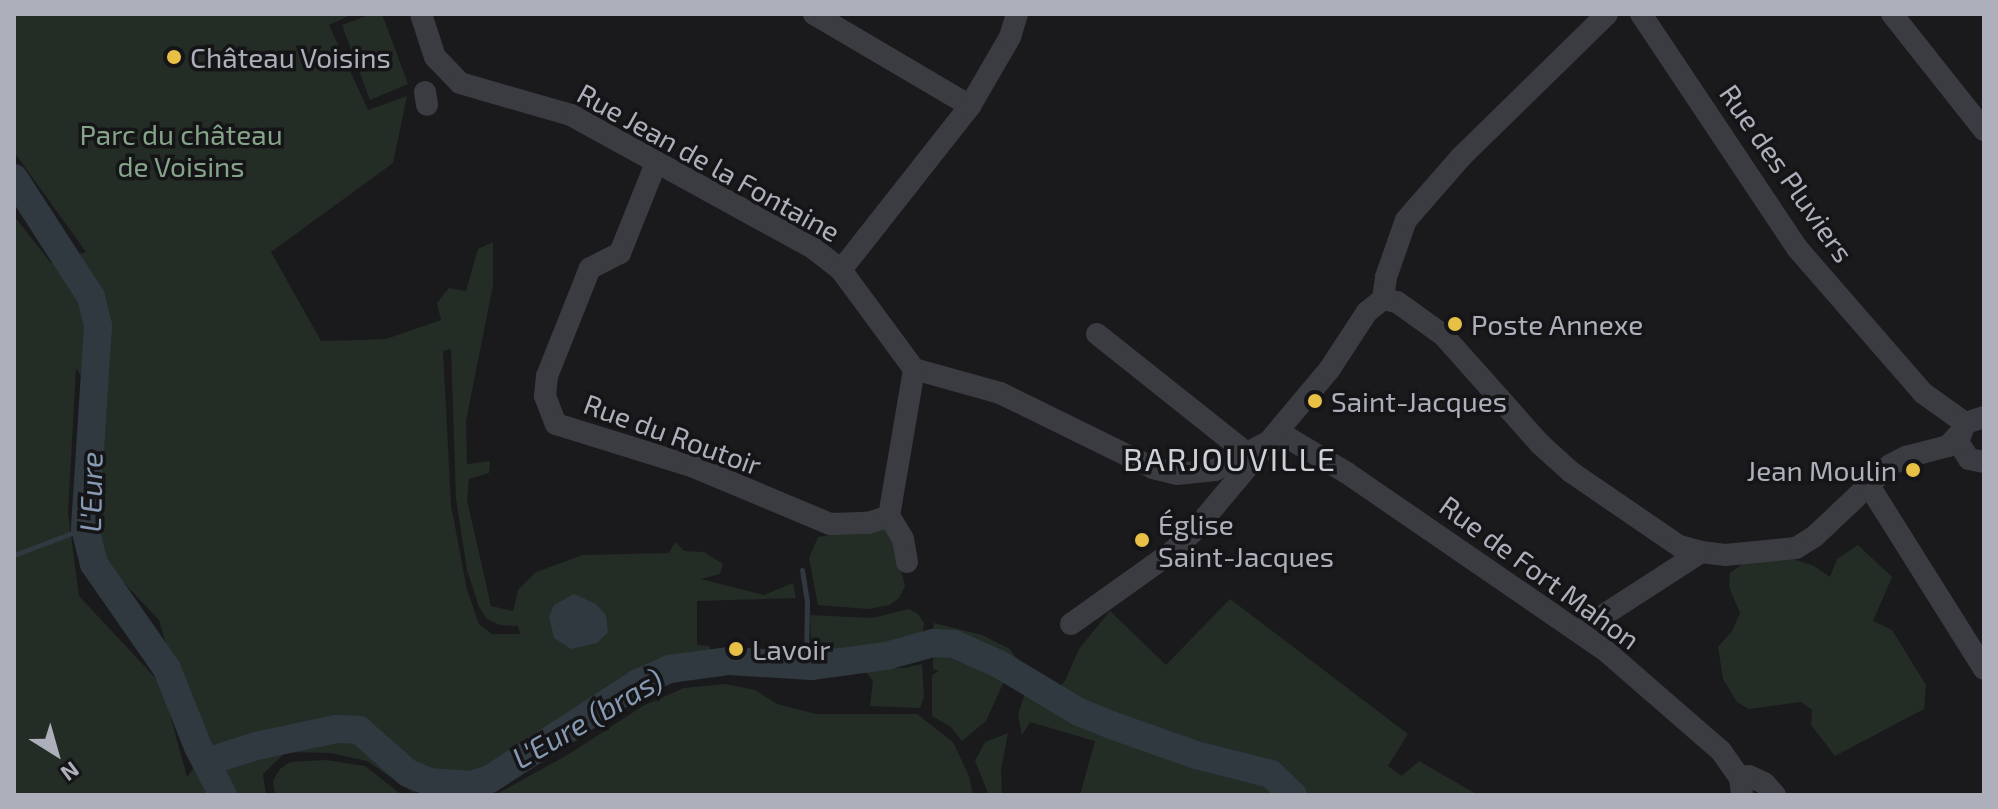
<!DOCTYPE html>
<meta charset="utf-8">
<style>
body{margin:0}
#map{position:relative;width:1998px;height:809px;overflow:hidden;background:#1a1a1c;font-family:"Exo 2",sans-serif}
div>[style]{position:absolute}
.green>*{inset:0;background:#242c26}
.water>*{inset:0;background:#303840}
.stream>*{height:5px;margin:-2.5px;padding:0 2.5px;transform-origin:2.5px;border-radius:2.5px;background:#303840}
.river>*{height:28px;margin:-14px;padding:0 14px;transform-origin:14px;border-radius:14px;background:#303840}
.minor>*{height:22px;margin:-11px;padding:0 11px;transform-origin:11px;border-radius:11px;background:#3b3c41}
.dots>*{width:22px;height:22px;translate:-50% -50%;box-sizing:border-box;border:4px solid #151517;border-radius:50%}
span{translate:-50% -50%;white-space:nowrap;text-align:center;line-height:1.15;-webkit-text-stroke:7px #151517;paint-order:stroke}
.poi-label{font-size:28px;color:#adb0bb}
.left{translate:0 -50%;text-align:left}
.right{translate:-100% -50%;text-align:right}
.park-label{font-size:28px;color:#86a48a}
.street-label{font-size:28px;color:#adb0bb}
.water-label{font-size:30px;color:#879ab3;font-style:italic}
.quarter-label{font-size:32px;color:#ced0d7;letter-spacing:2px}
.frame{position:absolute;inset:0;border:16px solid #adb0bb;pointer-events:none}
.north{position:absolute;left:16px;top:713px;width:80px;height:80px;-webkit-text-stroke:6px #151517;paint-order:stroke;rotate:143deg;font-size:22px;font-weight:700;line-height:32px;text-align:center;color:#adb0bb}
.north::after{content:'';display:block;margin:auto;width:28px;height:36px;background:#adb0bb;clip-path:polygon(50% 0,100% 100%,50% 72%,0 100%)}
</style>
<div id="map">
<div class="green">
<i style="clip-path:polygon(evenodd,14px 14px,353px 14px,329px 25px,368px 110px,407px 96px,393px 163px,271px 252px,321px 341px,360px 340px,386px 339px,441px 320px,437px 303px,449px 288px,466px 291px,478px 249px,493px 242px,493px 285px,466px 421px,467px 464px,490px 461px,489px 473px,469px 479px,467px 500px,491px 606px,513px 611px,518px 590px,536px 572px,583px 555px,669px 553px,675px 542px,684px 551px,704px 552px,723px 564px,720px 574px,701px 579px,764px 595px,793px 583px,796px 598px,697px 601px,697px 645px,710px 646px,710px 653px,664px 663px,627px 681px,475px 778px,455px 780px,433px 775px,398px 756px,372px 732px,357px 726px,337px 725px,208px 757px,178px 686px,159px 620px,113px 571px,101px 547px,99px 459px,104px 434px,106px 395px,91px 388px,76px 369px,68px 513px,79px 596px,162px 685px,187px 777px,194px 768px,252px 751px,336px 733px,356px 733px,404px 775px,448px 789px,469px 788px,489px 782px,601px 712px,604px 721px,564px 749px,483px 795px,412px 792px,367px 761px,331px 753px,286px 752px,263px 774px,266px 795px,14px 795px,14px 216px,51px 263px,86px 252px,14px 152px,14px 14px,451px 349px,456px 499px,467px 570px,479px 607px,487px 619px,500px 625px,518px 626px,520px 634px,492px 634px,479px 624px,467px 590px,451px 505px,443px 351px,451px 349px)"></i>
<i style="clip-path:polygon(371px 14px,382px 14px,408px 84px,370px 100px,342px 25px)"></i>
<i style="clip-path:polygon(889px 525px,905px 586px,899px 598px,890px 605px,868px 609px,818px 605px,809px 558px,818px 537px)"></i>
<i style="clip-path:polygon(1858px 545px,1892px 577px,1873px 621px,1892px 630px,1926px 685px,1924px 709px,1835px 756px,1811px 725px,1812px 710px,1801px 702px,1749px 709px,1737px 702px,1723px 679px,1718px 647px,1732px 631px,1740px 613px,1729px 587px,1730px 573px,1744px 563px,1790px 558px,1814px 566px,1830px 577px,1837px 559px)"></i>
<i style="clip-path:polygon(evenodd,1230px 599px,1408px 734px,1388px 766px,1402px 776px,1419px 761px,1478px 795px,1080px 795px,1095px 741px,1030px 722px,1022px 735px,1018px 715px,1025px 693px,1048px 700px,1065px 681px,1079px 649px,1110px 611px,1166px 665px,1230px 599px,1175px 740px,1209px 745px,1205px 751px,1208px 767px,1177px 761px,1175px 740px)"></i>
<i style="clip-path:polygon(909px 609px,918px 614px,924px 623px,922px 637px,909px 636px,837px 655px,812px 657px,810px 615px,872px 618px)"></i>
<i style="clip-path:polygon(934px 623px,982px 635px,1010px 649px,1016px 658px,1016px 665px,970px 640px,948px 635px,931px 638px)"></i>
<i style="clip-path:polygon(933px 652px,948px 652px,1006px 677px,986px 721px,962px 741px,951px 727px,932px 716px,932px 675px,939px 671px,933px 669px)"></i>
<i style="clip-path:polygon(922px 664px,924px 697px,920px 708px,870px 706px,873px 681px,863px 668px,905px 668px)"></i>
<i style="clip-path:polygon(725px 684px,755px 690px,777px 704px,816px 714px,917px 714px,953px 742px,969px 776px,973px 795px,495px 795px,569px 754px,643px 706px,684px 688px)"></i>
<i style="clip-path:polygon(1008px 733px,1001px 770px,1002px 795px,989px 795px,975px 761px,985px 742px)"></i>
<i style="clip-path:polygon(326px 760px,365px 766px,402px 795px,275px 795px,273px 781px,280px 769px,290px 762px)"></i>
</div>
<div class="water">
<i style="clip-path:polygon(574px 594px,596px 604px,606px 615px,608px 632px,597px 643px,571px 649px,554px 638px,549px 616px,554px 605px)"></i>
</div>
<div class="stream">
<i style="left:14px;top:555px;width:76px;rotate:-20.8deg"></i>
<i style="left:802px;top:570px;width:31px;rotate:81deg"></i>
<i style="left:807px;top:601px;width:65px;rotate:90.9deg"></i>
</div>
<div class="river">
<i style="left:14px;top:178px;width:142px;rotate:57.1deg"></i>
<i style="left:91px;top:297px;width:30px;rotate:76deg"></i>
<i style="left:98px;top:326px;width:202px;rotate:93.7deg"></i>
<i style="left:85px;top:528px;width:37px;rotate:76deg"></i>
<i style="left:94px;top:564px;width:128px;rotate:55.2deg"></i>
<i style="left:167px;top:669px;width:84px;rotate:68.3deg"></i>
<i style="left:198px;top:747px;width:54px;rotate:62.5deg"></i>
<i style="left:206px;top:762px;width:52px;rotate:-17.7deg"></i>
<i style="left:256px;top:746px;width:82px;rotate:-12deg"></i>
<i style="left:336px;top:729px;width:23px;rotate:2deg"></i>
<i style="left:359px;top:730px;width:65px;rotate:41.3deg"></i>
<i style="left:408px;top:773px;width:23px;rotate:23deg"></i>
<i style="left:429px;top:782px;width:42px;rotate:4.1deg"></i>
<i style="left:471px;top:785px;width:20px;rotate:-18deg"></i>
<i style="left:490px;top:779px;width:176px;rotate:-33deg"></i>
<i style="left:638px;top:683px;width:34px;rotate:-24deg"></i>
<i style="left:669px;top:669px;width:61px;rotate:-7.6deg"></i>
<i style="left:729px;top:661px;width:82px;rotate:3.5deg"></i>
<i style="left:811px;top:666px;width:76px;rotate:-7.6deg"></i>
<i style="left:886px;top:656px;width:49px;rotate:-15.5deg"></i>
<i style="left:933px;top:643px;width:21px;rotate:3deg"></i>
<i style="left:954px;top:644px;width:49px;rotate:24deg"></i>
<i style="left:999px;top:664px;width:93px;rotate:31deg"></i>
<i style="left:1079px;top:712px;width:35px;rotate:22deg"></i>
<i style="left:1111px;top:725px;width:90px;rotate:19.4deg"></i>
<i style="left:1196px;top:755px;width:77px;rotate:14.2deg"></i>
<i style="left:1271px;top:774px;width:30px;rotate:44deg"></i>
</div>
<div class="minor">
<i style="left:421px;top:14px;width:45px;rotate:72deg"></i>
<i style="left:435px;top:57px;width:36px;rotate:46deg"></i>
<i style="left:460px;top:83px;width:116px;rotate:16.1deg"></i>
<i style="left:571px;top:115px;width:276px;rotate:28.8deg"></i>
<i style="left:813px;top:248px;width:36px;rotate:38deg"></i>
<i style="left:841px;top:270px;width:123px;rotate:53.6deg"></i>
<i style="left:914px;top:369px;width:89px;rotate:15.6deg"></i>
<i style="left:1000px;top:393px;width:170px;rotate:26.1deg"></i>
<i style="left:1153px;top:468px;width:25px;rotate:14deg"></i>
<i style="left:1177px;top:474px;width:38px;rotate:-6deg"></i>
<i style="left:1215px;top:470px;width:62px;rotate:-27.8deg"></i>
<i style="left:1270px;top:441px;width:20px;rotate:-6deg"></i>
<i style="left:1290px;top:439px;width:66px;rotate:30.8deg"></i>
<i style="left:1347px;top:473px;width:316px;rotate:34.5deg"></i>
<i style="left:1607px;top:652px;width:151px;rotate:41deg"></i>
<i style="left:1721px;top:751px;width:33px;rotate:55deg"></i>
<i style="left:1740px;top:778px;width:17px;rotate:83deg"></i>
<i style="left:814px;top:14px;width:181px;rotate:30.5deg"></i>
<i style="left:1641px;top:14px;width:281px;rotate:56.3deg"></i>
<i style="left:1797px;top:248px;width:192px;rotate:49deg"></i>
<i style="left:1923px;top:393px;width:52px;rotate:35.5deg"></i>
<i style="left:1892px;top:14px;width:148px;rotate:51.6deg"></i>
<i style="left:425px;top:92px;width:13px;rotate:81deg"></i>
<i style="left:656px;top:163px;width:97px;rotate:111.8deg"></i>
<i style="left:620px;top:253px;width:34px;rotate:153deg"></i>
<i style="left:590px;top:268px;width:116px;rotate:111.7deg"></i>
<i style="left:547px;top:376px;width:20px;rotate:96deg"></i>
<i style="left:545px;top:396px;width:30px;rotate:69deg"></i>
<i style="left:556px;top:424px;width:145px;rotate:17.3deg"></i>
<i style="left:694px;top:467px;width:147px;rotate:22.7deg"></i>
<i style="left:830px;top:524px;width:38px;rotate:-2deg"></i>
<i style="left:868px;top:523px;width:22px;rotate:-18deg"></i>
<i style="left:841px;top:270px;width:209px;rotate:-51.8deg"></i>
<i style="left:970px;top:106px;width:80px;rotate:-59.9deg"></i>
<i style="left:1010px;top:37px;width:24px;rotate:-73deg"></i>
<i style="left:1383px;top:299px;width:14px;rotate:12deg"></i>
<i style="left:1397px;top:302px;width:57px;rotate:35.7deg"></i>
<i style="left:1443px;top:335px;width:146px;rotate:48.3deg"></i>
<i style="left:1540px;top:444px;width:42px;rotate:42.1deg"></i>
<i style="left:1571px;top:472px;width:131px;rotate:34.4deg"></i>
<i style="left:1679px;top:546px;width:23px;rotate:15deg"></i>
<i style="left:1701px;top:552px;width:24px;rotate:7deg"></i>
<i style="left:1725px;top:555px;width:71px;rotate:-5.6deg"></i>
<i style="left:1796px;top:548px;width:22px;rotate:-32deg"></i>
<i style="left:1815px;top:536px;width:103px;rotate:-43.4deg"></i>
<i style="left:1890px;top:465px;width:18px;rotate:-27deg"></i>
<i style="left:1906px;top:457px;width:43px;rotate:-14.7deg"></i>
<i style="left:1948px;top:446px;width:16px;rotate:-47deg"></i>
<i style="left:1097px;top:334px;width:193px;rotate:38.5deg"></i>
<i style="left:1984px;top:417px;width:20px;rotate:162deg"></i>
<i style="left:1965px;top:423px;width:20px;rotate:110deg"></i>
<i style="left:1958px;top:442px;width:20px;rotate:57deg"></i>
<i style="left:1969px;top:459px;width:15px;rotate:11deg"></i>
<i style="left:1868px;top:484px;width:218px;rotate:57.9deg"></i>
<i style="left:907px;top:562px;width:23px;rotate:-100deg"></i>
<i style="left:903px;top:539px;width:27px;rotate:-121deg"></i>
<i style="left:889px;top:516px;width:149px;rotate:-80.3deg"></i>
<i style="left:1071px;top:624px;width:124px;rotate:-35.5deg"></i>
<i style="left:1172px;top:552px;width:29px;rotate:-44deg"></i>
<i style="left:1193px;top:532px;width:212px;rotate:-50deg"></i>
<i style="left:1329px;top:370px;width:69px;rotate:-56.8deg"></i>
<i style="left:1367px;top:312px;width:21px;rotate:-39deg"></i>
<i style="left:1383px;top:299px;width:22px;rotate:-82deg"></i>
<i style="left:1386px;top:277px;width:60px;rotate:-70.7deg"></i>
<i style="left:1406px;top:220px;width:84px;rotate:-48.9deg"></i>
<i style="left:1461px;top:157px;width:204px;rotate:-44.4deg"></i>
<i style="left:1579px;top:631px;width:145px;rotate:-32.9deg"></i>
<i style="left:1740px;top:778px;width:9px;rotate:-13deg"></i>
<i style="left:1749px;top:776px;width:17px;rotate:25deg"></i>
<i style="left:1764px;top:783px;width:16px;rotate:47deg"></i>
</div>
<div class="dots">
<i style="left:174px;top:57px;background:#e8c046"></i>
<i style="left:1455px;top:324px;background:#e8c046"></i>
<i style="left:1315px;top:401px;background:#e8c046"></i>
<i style="left:1913px;top:470px;background:#e8c046"></i>
<i style="left:1142px;top:540px;background:#e8c046"></i>
<i style="left:736px;top:649px;background:#e8c046"></i>
</div>
<div class="poi-label">
<span class="left" style="left:190px;top:57px">Château Voisins</span>
<span class="left" style="left:1471px;top:324px">Poste Annexe</span>
<span class="left" style="left:1331px;top:401px">Saint-Jacques</span>
<span class="right" style="left:1897px;top:470px">Jean Moulin</span>
<span class="left" style="left:1158px;top:540px">Église<br>Saint-Jacques</span>
<span class="left" style="left:752px;top:649px">Lavoir</span>
</div>
<div class="park-label">
<span style="left:181px;top:150px">Parc du château<br>de Voisins</span>
</div>
<div class="street-label">
<span style="left:709px;top:162px;rotate:29deg">Rue Jean de la Fontaine</span>
<span style="left:1787px;top:173px;rotate:55deg">Rue des Pluviers</span>
<span style="left:673px;top:434px;rotate:20deg">Rue du Routoir</span>
<span style="left:1540px;top:572px;rotate:36deg">Rue de Fort Mahon</span>
</div>
<div class="water-label">
<span style="left:90px;top:492px;rotate:-89deg">L'Eure</span>
<span style="left:587px;top:718px;rotate:-30deg">L'Eure (bras)</span>
</div>
<div class="quarter-label">
<span style="left:1230px;top:458px">BARJOUVILLE</span>
</div>
<div class="frame"></div>
<div class="north">N</div>
</div>
